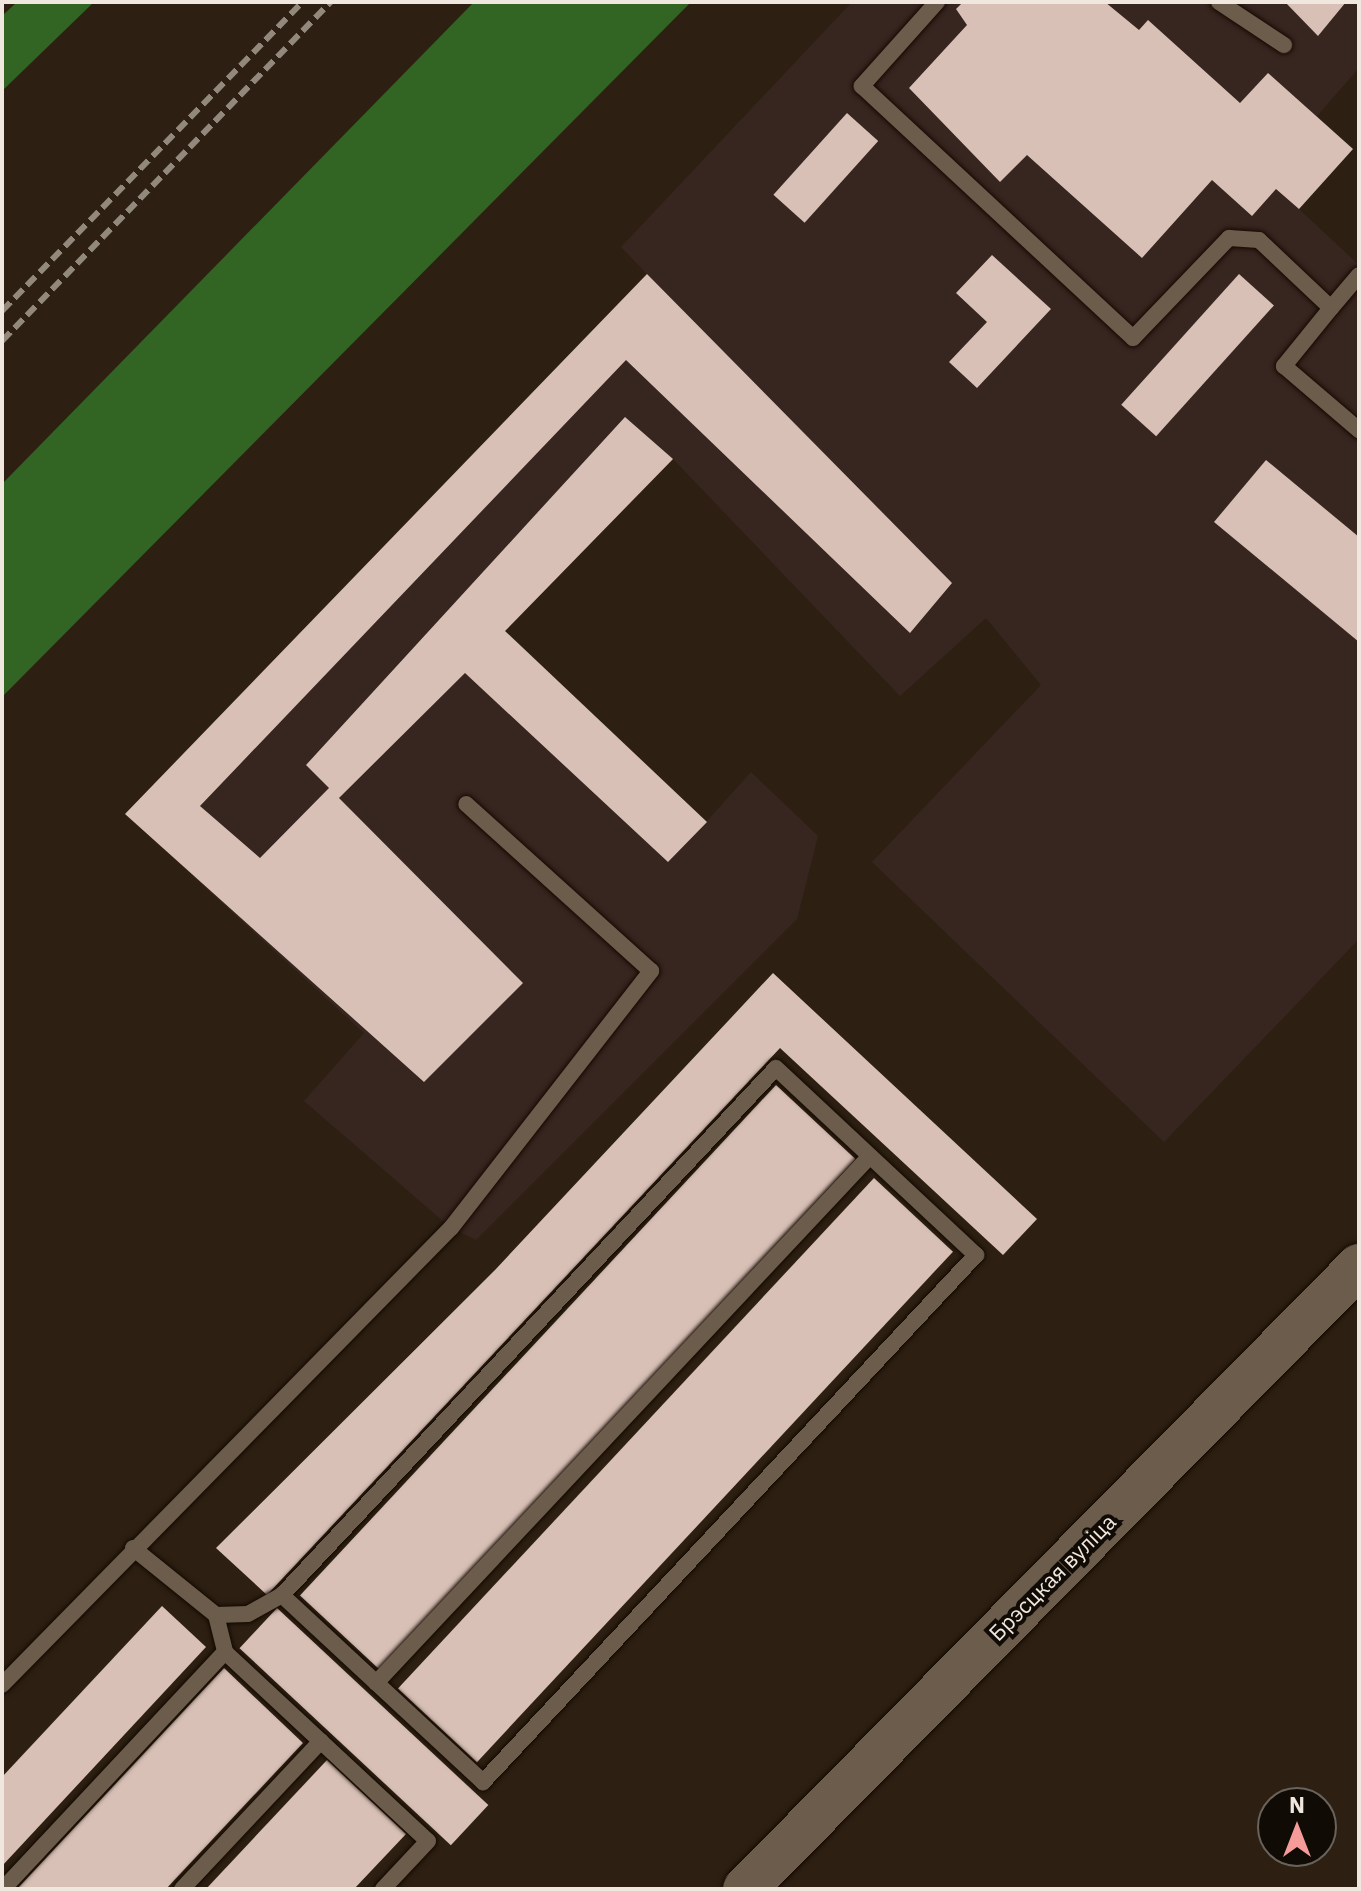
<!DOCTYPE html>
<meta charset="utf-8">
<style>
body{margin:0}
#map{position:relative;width:1361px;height:1891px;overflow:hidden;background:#2d2012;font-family:"IBM Plex Sans",sans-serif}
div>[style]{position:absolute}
.industrial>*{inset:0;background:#37251f}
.forest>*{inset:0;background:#326523}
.building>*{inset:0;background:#d8c0b6;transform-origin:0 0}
.roads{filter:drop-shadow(0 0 2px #150901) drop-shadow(0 0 2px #150901)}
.lane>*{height:16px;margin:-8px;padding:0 8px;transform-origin:8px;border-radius:8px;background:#6b5c4c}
.secondary>*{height:44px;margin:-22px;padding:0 22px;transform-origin:22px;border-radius:22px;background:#6b5c4c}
.rail>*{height:6px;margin-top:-3px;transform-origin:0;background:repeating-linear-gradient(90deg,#92887c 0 12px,transparent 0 18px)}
span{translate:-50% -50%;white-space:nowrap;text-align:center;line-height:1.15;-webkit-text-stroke:8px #110b06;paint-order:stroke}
.street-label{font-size:22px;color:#f0e7de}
.frame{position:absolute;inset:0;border:4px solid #f0e7de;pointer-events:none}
.north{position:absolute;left:1257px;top:1787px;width:80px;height:80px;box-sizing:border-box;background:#110b06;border:2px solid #6a635c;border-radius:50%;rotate:0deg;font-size:22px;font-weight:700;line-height:32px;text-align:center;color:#f0e7de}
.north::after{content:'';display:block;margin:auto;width:28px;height:36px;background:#f59b99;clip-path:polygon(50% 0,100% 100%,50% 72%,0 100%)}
</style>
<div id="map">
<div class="industrial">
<i style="clip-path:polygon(852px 2px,1359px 2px,1359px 68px,1317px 116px,1353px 149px,1299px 209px,1359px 265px,1359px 939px,1164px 1142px,872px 862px,1041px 685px,986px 618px,900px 696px,673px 459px,505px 631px,706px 822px,751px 772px,818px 836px,797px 919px,476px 1240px,451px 1228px,304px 1101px,364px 1033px,125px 814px,647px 274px,621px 247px)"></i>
</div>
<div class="forest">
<i style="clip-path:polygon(17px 2px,94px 2px,2px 91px,2px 16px)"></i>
<i style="clip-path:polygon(474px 2px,691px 2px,2px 697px,2px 484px)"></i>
</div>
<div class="building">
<i style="clip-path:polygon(963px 2px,1105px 2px,1139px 30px,1148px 20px,1240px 103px,1268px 73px,1353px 149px,1299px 209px,1276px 189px,1252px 216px,1212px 180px,1142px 258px,1027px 155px,1000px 182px,909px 88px,967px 25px,956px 9px)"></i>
<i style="clip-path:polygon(1285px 2px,1346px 2px,1318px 36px)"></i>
<i style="left:847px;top:113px;width:42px;height:110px;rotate:42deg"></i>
<i style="clip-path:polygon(992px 255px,1051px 309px,977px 388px,949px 362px,987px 322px,956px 293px)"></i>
<i style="clip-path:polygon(647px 274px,952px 583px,910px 633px,626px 360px,200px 806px,260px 858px,329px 788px,306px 765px,625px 417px,673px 459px,505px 631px,707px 822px,668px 862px,465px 673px,339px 798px,523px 983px,424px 1082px,125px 814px)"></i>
<i style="left:1239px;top:274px;width:47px;height:176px;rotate:42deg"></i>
<i style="clip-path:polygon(1266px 460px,1359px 537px,1359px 642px,1214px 522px)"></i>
<i style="clip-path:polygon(773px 973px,1037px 1219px,1003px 1255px,780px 1048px,267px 1595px,216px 1548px,495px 1270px)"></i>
<i style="left:776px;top:1085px;width:109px;height:698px;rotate:43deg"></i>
<i style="left:874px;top:1178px;width:108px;height:698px;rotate:43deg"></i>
<i style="clip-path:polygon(162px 1606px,206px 1647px,2px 1866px,2px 1777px)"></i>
<i style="left:277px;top:1608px;width:289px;height:55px;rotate:43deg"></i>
<i style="clip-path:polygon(224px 1668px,303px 1743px,166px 1889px,17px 1889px)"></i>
<i style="clip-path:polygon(327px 1760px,406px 1834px,354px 1889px,206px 1889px)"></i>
</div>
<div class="roads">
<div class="lane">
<i style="left:937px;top:2px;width:113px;rotate:131.8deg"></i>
<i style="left:862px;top:86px;width:370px;rotate:42.9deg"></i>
<i style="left:1133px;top:338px;width:139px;rotate:-46.2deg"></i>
<i style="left:1229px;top:238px;width:30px;rotate:4deg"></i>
<i style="left:1259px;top:240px;width:99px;rotate:43.4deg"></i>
<i style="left:1331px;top:308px;width:43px;rotate:-49.7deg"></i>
<i style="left:1219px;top:2px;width:78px;rotate:33.5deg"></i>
<i style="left:1331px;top:308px;width:75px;rotate:129deg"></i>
<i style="left:1284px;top:366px;width:99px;rotate:40.5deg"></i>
<i style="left:776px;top:1068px;width:274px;rotate:43.1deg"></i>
<i style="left:976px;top:1255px;width:722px;rotate:133.09deg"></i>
<i style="left:483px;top:1782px;width:275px;rotate:-137.1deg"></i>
<i style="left:282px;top:1595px;width:722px;rotate:-46.85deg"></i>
<i style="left:133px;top:1548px;width:107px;rotate:38.9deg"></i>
<i style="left:216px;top:1615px;width:38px;rotate:76deg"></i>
<i style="left:225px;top:1652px;width:277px;rotate:43deg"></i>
<i style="left:428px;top:1841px;width:66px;rotate:133.2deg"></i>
<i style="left:216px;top:1615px;width:32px;rotate:-2deg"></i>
<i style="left:248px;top:1614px;width:39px;rotate:-29deg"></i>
<i style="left:376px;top:1683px;width:722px;rotate:-46.85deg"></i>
<i style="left:2px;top:1685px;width:641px;rotate:-45.51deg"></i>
<i style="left:451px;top:1228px;width:326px;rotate:-52.1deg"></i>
<i style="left:651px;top:971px;width:249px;rotate:-137.9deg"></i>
<i style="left:3px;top:1889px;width:325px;rotate:-46.9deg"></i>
<i style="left:182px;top:1889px;width:203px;rotate:-46.8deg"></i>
</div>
<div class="secondary">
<i style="left:745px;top:1889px;width:875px;rotate:-45.42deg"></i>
</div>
</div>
<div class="rail">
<i style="left:2px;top:311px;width:431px;rotate:-45.8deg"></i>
<i style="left:2px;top:341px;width:472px;rotate:-45.9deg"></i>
</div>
<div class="street-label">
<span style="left:1052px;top:1577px;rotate:-45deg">Брэсцкая вуліца</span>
</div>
<div class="frame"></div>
<div class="north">N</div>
</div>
